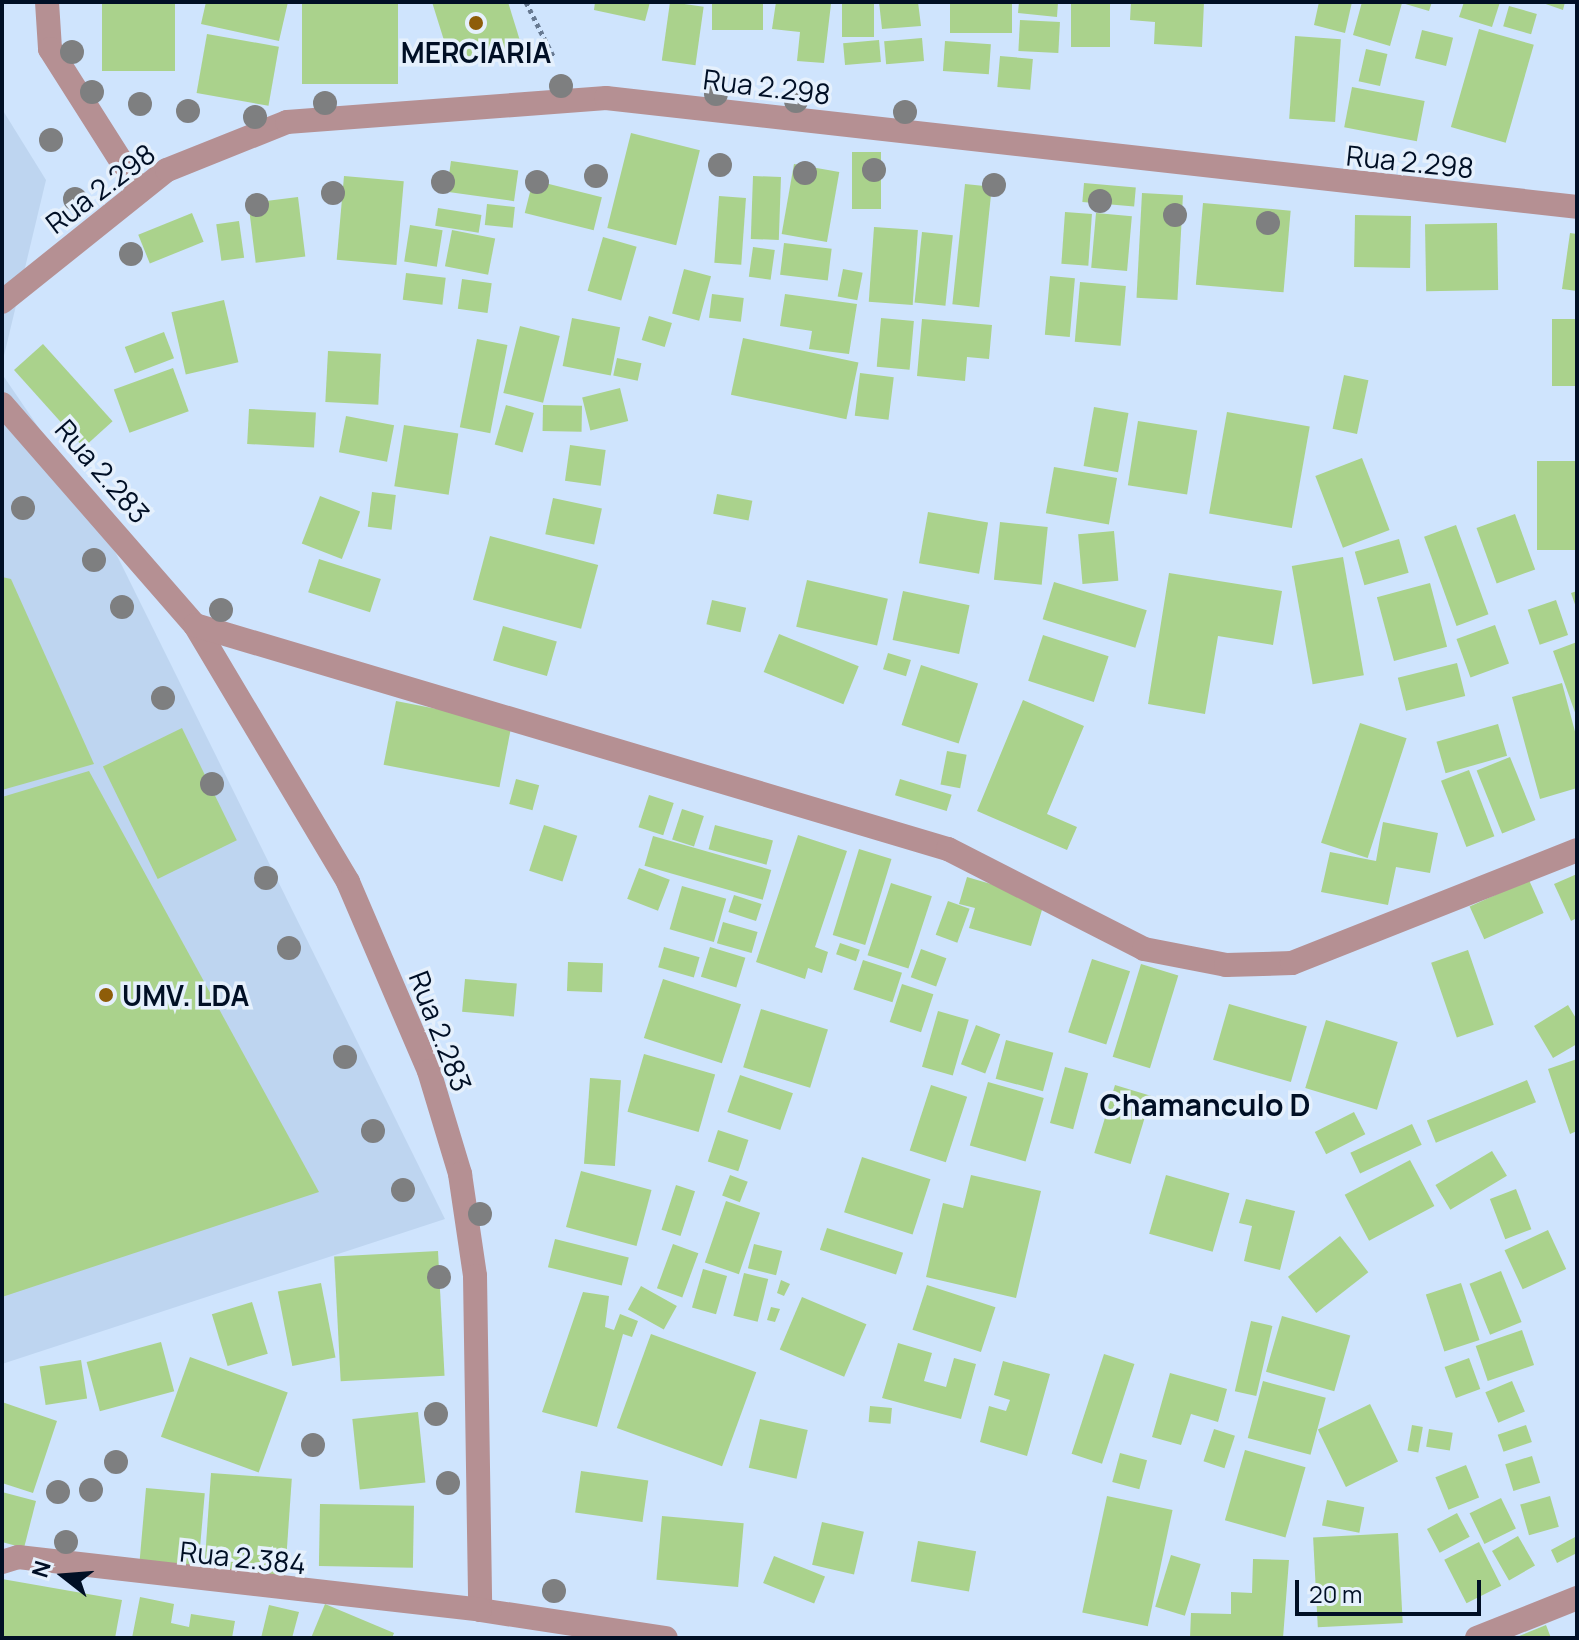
<!DOCTYPE html>
<style>
body{margin:0}
#map{position:relative;width:1579px;height:1640px;overflow:hidden;background:#cfe4fd;font-family:Manrope,sans-serif}
div>[style]{position:absolute}
.built>*{inset:0;background:#bed5f0}
.building>*{inset:0;background:#aad28c;transform-origin:0 0}
.path>*{height:5px;margin-top:-2.5px;transform-origin:0;background:repeating-linear-gradient(90deg,#677991 0 4px,transparent 0 8px)}
.street>*{height:24px;margin:-12px;padding:0 12px;transform-origin:12px;border-radius:12px;background:#b59093}
.trees>*{width:24px;height:24px;margin:-12px;border-radius:50%;background:#7e7f80}
.dots>*{width:22px;height:22px;translate:-50% -50%;box-sizing:border-box;border:4px solid #e5f0fc;border-radius:50%}
span{translate:-50% -50%;white-space:nowrap;text-align:center;line-height:1.15;-webkit-text-stroke:7px #e5f0fc;paint-order:stroke}
.poi-label{font-size:28px;color:#000f25;font-weight:700}
.left{translate:0 -50%;text-align:left}
.street-label{font-size:28px;color:#000f25}
.neighbourhood-label{font-size:30px;color:#000f25;font-weight:700}
.frame{position:absolute;inset:0;border:4px solid #000f25;pointer-events:none}
.north{position:absolute;left:24px;top:1536px;width:80px;height:80px;-webkit-text-stroke:6px #e5f0fc;paint-order:stroke;rotate:287deg;font-size:22px;font-weight:700;line-height:32px;text-align:center;color:#000f25}
.north::after{content:'';display:block;margin:auto;width:28px;height:36px;background:#000f25;clip-path:polygon(50% 0,100% 100%,50% 72%,0 100%)}
.scale{position:absolute;left:1295px;top:1580px;width:186px;height:36px;box-sizing:border-box;border:4px solid #000f25;border-top:0;padding-left:10px;font-size:24px;line-height:28px;white-space:nowrap;color:#000f25;-webkit-text-stroke:6px #e5f0fc;paint-order:stroke}
</style>
<div id="map">
<div class="built">
<i style="clip-path:polygon(2px 109px,46px 180px,2px 364px)"></i>
<i style="clip-path:polygon(2px 374px,93px 507px,445px 1219px,2px 1364px)"></i>
</div>
<div class="building">
<i style="left:102px;top:2px;width:73px;height:69px"></i>
<i style="clip-path:polygon(206px 2px,288px 2px,279px 41px,201px 24px)"></i>
<i style="left:302px;top:2px;width:96px;height:82px"></i>
<i style="clip-path:polygon(432px 2px,508px 2px,521px 44px,452px 66px)"></i>
<i style="clip-path:polygon(595px 2px,650px 2px,645px 21px,594px 10px)"></i>
<i style="left:670px;top:2px;width:34px;height:59px;rotate:8deg"></i>
<i style="left:712px;top:2px;width:51px;height:28px"></i>
<i style="clip-path:polygon(776px 2px,831px 4px,824px 63px,797px 61px,800px 32px,772px 29px)"></i>
<i style="left:842px;top:2px;width:32px;height:35px"></i>
<i style="clip-path:polygon(879px 2px,918px 2px,921px 26px,882px 29px)"></i>
<i style="left:950px;top:2px;width:62px;height:31px"></i>
<i style="clip-path:polygon(1019px 2px,1058px 2px,1057px 17px,1018px 13px)"></i>
<i style="left:1071px;top:2px;width:39px;height:45px"></i>
<i style="clip-path:polygon(1131px 2px,1204px 2px,1202px 47px,1154px 44px,1155px 22px,1130px 20px)"></i>
<i style="clip-path:polygon(1319px 2px,1352px 2px,1345px 33px,1314px 25px)"></i>
<i style="clip-path:polygon(1362px 2px,1432px 2px,1429px 11px,1402px 3px,1390px 46px,1353px 35px)"></i>
<i style="clip-path:polygon(1464px 2px,1500px 2px,1492px 27px,1459px 17px)"></i>
<i style="clip-path:polygon(1540px 2px,1565px 2px,1563px 10px)"></i>
<i style="left:1509px;top:6px;width:29px;height:21px;rotate:16deg"></i>
<i style="left:1020px;top:20px;width:40px;height:31px;rotate:3deg"></i>
<i style="left:1479px;top:29px;width:57px;height:102px;rotate:16deg"></i>
<i style="left:1422px;top:30px;width:32px;height:29px;rotate:14deg"></i>
<i style="left:207px;top:34px;width:73px;height:60px;rotate:10deg"></i>
<i style="left:1295px;top:36px;width:46px;height:83px;rotate:4deg"></i>
<i style="left:922px;top:38px;width:23px;height:38px;rotate:85deg"></i>
<i style="left:879px;top:40px;width:22px;height:36px;rotate:85deg"></i>
<i style="left:945px;top:41px;width:46px;height:30px;rotate:4deg"></i>
<i style="left:1366px;top:49px;width:22px;height:33px;rotate:13deg"></i>
<i style="left:1000px;top:56px;width:33px;height:31px;rotate:5deg"></i>
<i style="left:1352px;top:87px;width:74px;height:41px;rotate:11deg"></i>
<i style="left:631px;top:133px;width:71px;height:98px;rotate:14deg"></i>
<i style="left:852px;top:152px;width:29px;height:57px"></i>
<i style="left:451px;top:161px;width:68px;height:31px;rotate:8deg"></i>
<i style="left:794px;top:164px;width:46px;height:71px;rotate:10deg"></i>
<i style="left:344px;top:176px;width:60px;height:84px;rotate:5deg"></i>
<i style="left:753px;top:176px;width:28px;height:63px;rotate:2deg"></i>
<i style="left:533px;top:180px;width:71px;height:34px;rotate:14deg"></i>
<i style="left:1084px;top:183px;width:52px;height:19px;rotate:5deg"></i>
<i style="left:965px;top:184px;width:27px;height:121px;rotate:6deg"></i>
<i style="left:1142px;top:193px;width:41px;height:105px;rotate:3deg"></i>
<i style="left:719px;top:196px;width:27px;height:67px;rotate:4deg"></i>
<i style="left:298px;top:197px;width:60px;height:50px;rotate:83deg"></i>
<i style="left:1203px;top:203px;width:88px;height:82px;rotate:5deg"></i>
<i style="left:487px;top:204px;width:28px;height:21px;rotate:6deg"></i>
<i style="left:438px;top:208px;width:44px;height:18px;rotate:9deg"></i>
<i style="left:1065px;top:212px;width:27px;height:52px;rotate:4deg"></i>
<i style="left:192px;top:213px;width:31px;height:58px;rotate:68deg"></i>
<i style="left:1096px;top:213px;width:36px;height:55px;rotate:5deg"></i>
<i style="left:1355px;top:215px;width:56px;height:52px;rotate:1deg"></i>
<i style="left:239px;top:221px;width:37px;height:23px;rotate:82deg"></i>
<i style="left:1497px;top:223px;width:67px;height:72px;rotate:89deg"></i>
<i style="left:410px;top:225px;width:33px;height:37px;rotate:9deg"></i>
<i style="left:874px;top:227px;width:44px;height:75px;rotate:4deg"></i>
<i style="left:452px;top:230px;width:44px;height:37px;rotate:11deg"></i>
<i style="left:922px;top:232px;width:31px;height:71px;rotate:6deg"></i>
<i style="clip-path:polygon(1570px 233px,1577px 234px,1577px 291px,1562px 289px)"></i>
<i style="left:603px;top:237px;width:35px;height:56px;rotate:16deg"></i>
<i style="left:784px;top:243px;width:48px;height:32px;rotate:7deg"></i>
<i style="left:753px;top:247px;width:22px;height:30px;rotate:8deg"></i>
<i style="left:684px;top:269px;width:28px;height:46px;rotate:15deg"></i>
<i style="left:843px;top:269px;width:20px;height:28px;rotate:11deg"></i>
<i style="left:406px;top:273px;width:40px;height:27px;rotate:7deg"></i>
<i style="left:1050px;top:276px;width:25px;height:59px;rotate:5deg"></i>
<i style="left:462px;top:279px;width:30px;height:30px;rotate:8deg"></i>
<i style="left:1080px;top:282px;width:46px;height:60px;rotate:5deg"></i>
<i style="left:712px;top:294px;width:32px;height:24px;rotate:7deg"></i>
<i style="clip-path:polygon(785px 294px,857px 304px,849px 354px,809px 349px,812px 331px,780px 326px)"></i>
<i style="left:224px;top:300px;width:64px;height:54px;rotate:77deg"></i>
<i style="left:649px;top:316px;width:24px;height:25px;rotate:17deg"></i>
<i style="left:572px;top:318px;width:49px;height:49px;rotate:11deg"></i>
<i style="left:881px;top:318px;width:33px;height:49px;rotate:5deg"></i>
<i style="clip-path:polygon(922px 319px,992px 325px,989px 359px,967px 357px,965px 381px,917px 376px)"></i>
<i style="left:1577px;top:319px;width:67px;height:25px;rotate:90deg"></i>
<i style="left:520px;top:326px;width:41px;height:69px;rotate:14deg"></i>
<i style="left:164px;top:332px;width:28px;height:42px;rotate:69deg"></i>
<i style="left:743px;top:338px;width:118px;height:58px;rotate:12deg"></i>
<i style="left:477px;top:339px;width:31px;height:90px;rotate:11deg"></i>
<i style="left:43px;top:344px;width:104px;height:39px;rotate:48deg"></i>
<i style="left:328px;top:351px;width:53px;height:51px;rotate:3deg"></i>
<i style="left:617px;top:358px;width:25px;height:18px;rotate:12deg"></i>
<i style="left:173px;top:368px;width:46px;height:63px;rotate:70deg"></i>
<i style="left:860px;top:373px;width:34px;height:43px;rotate:7deg"></i>
<i style="left:1344px;top:375px;width:25px;height:55px;rotate:12deg"></i>
<i style="left:620px;top:388px;width:34px;height:39px;rotate:76deg"></i>
<i style="left:506px;top:405px;width:29px;height:41px;rotate:16deg"></i>
<i style="left:543px;top:405px;width:39px;height:26px;rotate:1deg"></i>
<i style="left:1094px;top:407px;width:35px;height:60px;rotate:10deg"></i>
<i style="left:249px;top:409px;width:67px;height:35px;rotate:3deg"></i>
<i style="left:1227px;top:412px;width:84px;height:103px;rotate:10deg"></i>
<i style="left:346px;top:416px;width:49px;height:37px;rotate:11deg"></i>
<i style="left:1138px;top:421px;width:60px;height:65px;rotate:9deg"></i>
<i style="left:404px;top:425px;width:55px;height:62px;rotate:9deg"></i>
<i style="left:570px;top:445px;width:36px;height:36px;rotate:8deg"></i>
<i style="left:1362px;top:458px;width:77px;height:50px;rotate:69deg"></i>
<i style="left:1577px;top:461px;width:89px;height:40px;rotate:90deg"></i>
<i style="left:1054px;top:467px;width:64px;height:47px;rotate:10deg"></i>
<i style="left:372px;top:492px;width:24px;height:35px;rotate:7deg"></i>
<i style="left:717px;top:494px;width:36px;height:20px;rotate:11deg"></i>
<i style="left:320px;top:496px;width:43px;height:51px;rotate:21deg"></i>
<i style="left:553px;top:498px;width:50px;height:37px;rotate:12deg"></i>
<i style="left:928px;top:512px;width:61px;height:52px;rotate:10deg"></i>
<i style="left:1515px;top:514px;width:59px;height:41px;rotate:70deg"></i>
<i style="left:1000px;top:522px;width:48px;height:58px;rotate:6deg"></i>
<i style="left:1456px;top:525px;width:95px;height:34px;rotate:70deg"></i>
<i style="left:1114px;top:531px;width:50px;height:36px;rotate:85deg"></i>
<i style="left:490px;top:536px;width:112px;height:66px;rotate:15deg"></i>
<i style="left:1399px;top:539px;width:35px;height:46px;rotate:74deg"></i>
<i style="left:1343px;top:557px;width:120px;height:52px;rotate:80deg"></i>
<i style="left:319px;top:559px;width:65px;height:35px;rotate:18deg"></i>
<i style="clip-path:polygon(1169px 573px,1282px 591px,1273px 645px,1218px 636px,1205px 714px,1148px 704px)"></i>
<i style="clip-path:polygon(2px 577px,11px 579px,94px 764px,2px 790px)"></i>
<i style="left:807px;top:580px;width:83px;height:48px;rotate:13deg"></i>
<i style="left:1054px;top:582px;width:97px;height:39px;rotate:17deg"></i>
<i style="left:1430px;top:583px;width:66px;height:55px;rotate:75deg"></i>
<i style="left:903px;top:591px;width:68px;height:50px;rotate:12deg"></i>
<i style="clip-path:polygon(1577px 591px,1577px 610px,1571px 593px)"></i>
<i style="left:712px;top:600px;width:35px;height:25px;rotate:13deg"></i>
<i style="left:1556px;top:600px;width:37px;height:30px;rotate:71deg"></i>
<i style="left:1495px;top:625px;width:41px;height:41px;rotate:70deg"></i>
<i style="left:503px;top:626px;width:56px;height:36px;rotate:16deg"></i>
<i style="left:779px;top:634px;width:86px;height:41px;rotate:22deg"></i>
<i style="left:1043px;top:635px;width:69px;height:48px;rotate:18deg"></i>
<i style="clip-path:polygon(1577px 642px,1577px 718px,1553px 651px)"></i>
<i style="left:888px;top:653px;width:24px;height:17px;rotate:17deg"></i>
<i style="left:1457px;top:663px;width:34px;height:61px;rotate:76deg"></i>
<i style="left:921px;top:665px;width:60px;height:63px;rotate:18deg"></i>
<i style="clip-path:polygon(1562px 683px,1577px 739px,1577px 788px,1540px 799px,1512px 697px)"></i>
<i style="clip-path:polygon(1023px 700px,1084px 726px,1047px 814px,1077px 827px,1067px 850px,977px 811px)"></i>
<i style="left:396px;top:701px;width:118px;height:65px;rotate:11deg"></i>
<i style="left:1360px;top:723px;width:49px;height:126px;rotate:18deg"></i>
<i style="left:1498px;top:724px;width:33px;height:64px;rotate:74deg"></i>
<i style="left:182px;top:728px;width:125px;height:88px;rotate:64deg"></i>
<i style="left:947px;top:751px;width:20px;height:34px;rotate:11deg"></i>
<i style="left:1510px;top:757px;width:68px;height:36px;rotate:68deg"></i>
<i style="left:1469px;top:770px;width:71px;height:30px;rotate:69deg"></i>
<i style="clip-path:polygon(89px 771px,319px 1192px,2px 1297px,2px 797px)"></i>
<i style="left:516px;top:779px;width:24px;height:26px;rotate:15deg"></i>
<i style="left:900px;top:779px;width:54px;height:17px;rotate:17deg"></i>
<i style="left:649px;top:795px;width:26px;height:34px;rotate:18deg"></i>
<i style="left:682px;top:809px;width:23px;height:32px;rotate:18deg"></i>
<i style="clip-path:polygon(1383px 822px,1438px 833px,1430px 873px,1396px 867px,1388px 905px,1321px 892px,1330px 852px,1376px 861px)"></i>
<i style="left:544px;top:825px;width:35px;height:48px;rotate:18deg"></i>
<i style="left:715px;top:825px;width:60px;height:25px;rotate:15deg"></i>
<i style="clip-path:polygon(798px 835px,847px 851px,815px 947px,828px 952px,822px 973px,808px 968px,805px 979px,756px 962px)"></i>
<i style="left:653px;top:836px;width:123px;height:31px;rotate:16deg"></i>
<i style="left:859px;top:849px;width:34px;height:90px;rotate:17deg"></i>
<i style="left:639px;top:868px;width:33px;height:33px;rotate:21deg"></i>
<i style="clip-path:polygon(1577px 874px,1577px 918px,1571px 921px,1554px 884px)"></i>
<i style="clip-path:polygon(967px 877px,1045px 900px,1031px 946px,969px 928px,975px 908px,959px 904px)"></i>
<i style="left:1529px;top:880px;width:36px;height:65px;rotate:66deg"></i>
<i style="left:891px;top:883px;width:43px;height:76px;rotate:18deg"></i>
<i style="left:682px;top:886px;width:46px;height:45px;rotate:16deg"></i>
<i style="left:734px;top:895px;width:29px;height:18px;rotate:18deg"></i>
<i style="left:948px;top:901px;width:23px;height:36px;rotate:20deg"></i>
<i style="left:723px;top:922px;width:36px;height:22px;rotate:16deg"></i>
<i style="left:840px;top:943px;width:21px;height:12px;rotate:19deg"></i>
<i style="left:664px;top:947px;width:37px;height:21px;rotate:16deg"></i>
<i style="left:710px;top:947px;width:37px;height:31px;rotate:17deg"></i>
<i style="left:921px;top:949px;width:27px;height:30px;rotate:20deg"></i>
<i style="left:1468px;top:950px;width:79px;height:39px;rotate:71deg"></i>
<i style="left:1092px;top:959px;width:40px;height:77px;rotate:18deg"></i>
<i style="left:863px;top:960px;width:41px;height:31px;rotate:18deg"></i>
<i style="left:568px;top:962px;width:35px;height:29px;rotate:2deg"></i>
<i style="left:1141px;top:964px;width:39px;height:97px;rotate:17deg"></i>
<i style="left:465px;top:979px;width:52px;height:33px;rotate:5deg"></i>
<i style="left:663px;top:979px;width:82px;height:62px;rotate:18deg"></i>
<i style="left:902px;top:984px;width:33px;height:40px;rotate:18deg"></i>
<i style="left:1229px;top:1004px;width:81px;height:58px;rotate:16deg"></i>
<i style="clip-path:polygon(1568px 1005px,1577px 1020px,1577px 1044px,1553px 1058px,1534px 1026px)"></i>
<i style="left:761px;top:1009px;width:70px;height:61px;rotate:17deg"></i>
<i style="left:938px;top:1011px;width:32px;height:58px;rotate:16deg"></i>
<i style="left:1326px;top:1020px;width:75px;height:71px;rotate:17deg"></i>
<i style="left:976px;top:1025px;width:26px;height:42px;rotate:21deg"></i>
<i style="left:1006px;top:1040px;width:49px;height:40px;rotate:15deg"></i>
<i style="left:644px;top:1054px;width:74px;height:60px;rotate:16deg"></i>
<i style="clip-path:polygon(1577px 1059px,1577px 1131px,1570px 1134px,1548px 1069px)"></i>
<i style="left:1065px;top:1067px;width:24px;height:58px;rotate:15deg"></i>
<i style="left:740px;top:1075px;width:56px;height:39px;rotate:19deg"></i>
<i style="left:590px;top:1078px;width:31px;height:86px;rotate:4deg"></i>
<i style="left:1527px;top:1080px;width:24px;height:108px;rotate:68deg"></i>
<i style="left:988px;top:1082px;width:58px;height:66px;rotate:16deg"></i>
<i style="left:931px;top:1085px;width:38px;height:69px;rotate:18deg"></i>
<i style="left:1115px;top:1085px;width:38px;height:71px;rotate:17deg"></i>
<i style="left:1354px;top:1112px;width:25px;height:44px;rotate:63deg"></i>
<i style="left:1412px;top:1124px;width:23px;height:68px;rotate:65deg"></i>
<i style="left:718px;top:1130px;width:32px;height:33px;rotate:18deg"></i>
<i style="left:1492px;top:1151px;width:29px;height:66px;rotate:59deg"></i>
<i style="left:862px;top:1157px;width:72px;height:58px;rotate:18deg"></i>
<i style="left:1410px;top:1160px;width:52px;height:74px;rotate:62deg"></i>
<i style="left:581px;top:1171px;width:73px;height:58px;rotate:15deg"></i>
<i style="left:730px;top:1175px;width:19px;height:22px;rotate:21deg"></i>
<i style="clip-path:polygon(971px 1175px,1041px 1191px,1016px 1298px,926px 1277px,943px 1203px,963px 1208px)"></i>
<i style="left:1166px;top:1175px;width:66px;height:61px;rotate:16deg"></i>
<i style="left:676px;top:1185px;width:20px;height:47px;rotate:18deg"></i>
<i style="left:1516px;top:1189px;width:43px;height:28px;rotate:69deg"></i>
<i style="clip-path:polygon(1246px 1199px,1295px 1211px,1280px 1270px,1244px 1261px,1252px 1226px,1239px 1223px)"></i>
<i style="left:726px;top:1201px;width:36px;height:65px;rotate:19deg"></i>
<i style="left:827px;top:1228px;width:80px;height:23px;rotate:18deg"></i>
<i style="left:1548px;top:1230px;width:43px;height:48px;rotate:65deg"></i>
<i style="left:1340px;top:1236px;width:46px;height:66px;rotate:52deg"></i>
<i style="left:555px;top:1239px;width:76px;height:29px;rotate:14deg"></i>
<i style="left:673px;top:1244px;width:27px;height:47px;rotate:20deg"></i>
<i style="left:754px;top:1244px;width:29px;height:25px;rotate:14deg"></i>
<i style="left:438px;top:1251px;width:125px;height:104px;rotate:87deg"></i>
<i style="left:703px;top:1269px;width:25px;height:40px;rotate:16deg"></i>
<i style="left:1501px;top:1271px;width:55px;height:34px;rotate:68deg"></i>
<i style="left:744px;top:1273px;width:25px;height:44px;rotate:14deg"></i>
<i style="clip-path:polygon(781px 1280px,790px 1284px,784px 1296px,777px 1293px)"></i>
<i style="left:321px;top:1283px;width:76px;height:44px;rotate:79deg"></i>
<i style="left:1461px;top:1283px;width:60px;height:37px;rotate:72deg"></i>
<i style="left:927px;top:1285px;width:72px;height:47px;rotate:18deg"></i>
<i style="left:641px;top:1286px;width:41px;height:27px;rotate:29deg"></i>
<i style="clip-path:polygon(583px 1292px,609px 1296px,605px 1327px,614px 1330px,620px 1314px,638px 1321px,632px 1337px,623px 1334px,597px 1427px,542px 1412px)"></i>
<i style="left:802px;top:1297px;width:70px;height:57px;rotate:23deg"></i>
<i style="left:252px;top:1302px;width:54px;height:42px;rotate:73deg"></i>
<i style="clip-path:polygon(771px 1307px,780px 1309px,775px 1322px,767px 1320px)"></i>
<i style="left:1282px;top:1316px;width:71px;height:58px;rotate:16deg"></i>
<i style="left:1251px;top:1321px;width:22px;height:72px;rotate:13deg"></i>
<i style="left:1522px;top:1330px;width:37px;height:49px;rotate:71deg"></i>
<i style="left:651px;top:1334px;width:112px;height:100px;rotate:20deg"></i>
<i style="left:161px;top:1342px;width:51px;height:77px;rotate:75deg"></i>
<i style="clip-path:polygon(898px 1343px,932px 1353px,924px 1381px,946px 1387px,954px 1358px,976px 1364px,961px 1419px,882px 1398px)"></i>
<i style="left:1104px;top:1354px;width:32px;height:105px;rotate:18deg"></i>
<i style="left:190px;top:1357px;width:104px;height:85px;rotate:20deg"></i>
<i style="left:1469px;top:1358px;width:33px;height:26px;rotate:70deg"></i>
<i style="left:81px;top:1360px;width:39px;height:42px;rotate:81deg"></i>
<i style="clip-path:polygon(1003px 1361px,1050px 1374px,1027px 1456px,980px 1442px,989px 1406px,1006px 1411px,1010px 1400px,994px 1395px)"></i>
<i style="clip-path:polygon(1170px 1373px,1227px 1389px,1218px 1422px,1191px 1414px,1181px 1445px,1152px 1437px)"></i>
<i style="left:1263px;top:1381px;width:65px;height:59px;rotate:15deg"></i>
<i style="left:1512px;top:1381px;width:33px;height:29px;rotate:67deg"></i>
<i style="clip-path:polygon(2px 1402px,57px 1421px,33px 1493px,2px 1483px)"></i>
<i style="left:1370px;top:1404px;width:64px;height:58px;rotate:64deg"></i>
<i style="left:870px;top:1406px;width:22px;height:16px;rotate:5deg"></i>
<i style="left:418px;top:1412px;width:71px;height:66px;rotate:84deg"></i>
<i style="left:760px;top:1419px;width:49px;height:50px;rotate:13deg"></i>
<i style="left:1412px;top:1425px;width:11px;height:26px;rotate:10deg"></i>
<i style="left:1526px;top:1425px;width:18px;height:30px;rotate:71deg"></i>
<i style="left:1214px;top:1429px;width:22px;height:34px;rotate:18deg"></i>
<i style="left:1429px;top:1429px;width:24px;height:18px;rotate:9deg"></i>
<i style="left:1245px;top:1450px;width:63px;height:73px;rotate:16deg"></i>
<i style="left:1120px;top:1453px;width:28px;height:30px;rotate:15deg"></i>
<i style="left:1532px;top:1456px;width:28px;height:28px;rotate:73deg"></i>
<i style="left:1466px;top:1465px;width:35px;height:33px;rotate:68deg"></i>
<i style="left:581px;top:1471px;width:68px;height:42px;rotate:8deg"></i>
<i style="left:211px;top:1473px;width:81px;height:103px;rotate:4deg"></i>
<i style="left:146px;top:1488px;width:59px;height:79px;rotate:5deg"></i>
<i style="clip-path:polygon(2px 1492px,36px 1501px,24px 1548px,2px 1542px)"></i>
<i style="left:1107px;top:1496px;width:67px;height:119px;rotate:12deg"></i>
<i style="left:1550px;top:1496px;width:32px;height:31px;rotate:74deg"></i>
<i style="left:1501px;top:1498px;width:34px;height:35px;rotate:64deg"></i>
<i style="left:1327px;top:1500px;width:38px;height:26px;rotate:11deg"></i>
<i style="left:320px;top:1504px;width:94px;height:62px;rotate:1deg"></i>
<i style="left:1457px;top:1513px;width:27px;height:34px;rotate:62deg"></i>
<i style="left:662px;top:1516px;width:82px;height:64px;rotate:5deg"></i>
<i style="left:822px;top:1522px;width:43px;height:44px;rotate:13deg"></i>
<i style="left:1398px;top:1533px;width:90px;height:85px;rotate:87deg"></i>
<i style="left:1518px;top:1536px;width:34px;height:30px;rotate:60deg"></i>
<i style="clip-path:polygon(1577px 1536px,1577px 1553px,1557px 1563px,1551px 1550px)"></i>
<i style="left:918px;top:1541px;width:59px;height:41px;rotate:10deg"></i>
<i style="left:1479px;top:1542px;width:49px;height:39px;rotate:63deg"></i>
<i style="left:1171px;top:1555px;width:31px;height:54px;rotate:17deg"></i>
<i style="left:774px;top:1556px;width:55px;height:29px;rotate:22deg"></i>
<i style="clip-path:polygon(1253px 1559px,1289px 1560px,1283px 1638px,1190px 1638px,1191px 1613px,1231px 1614px,1231px 1592px,1252px 1593px)"></i>
<i style="clip-path:polygon(2px 1579px,122px 1600px,115px 1638px,2px 1638px)"></i>
<i style="clip-path:polygon(140px 1597px,174px 1604px,171px 1623px,189px 1627px,191px 1614px,235px 1621px,232px 1638px,132px 1638px)"></i>
<i style="clip-path:polygon(325px 1604px,394px 1633px,392px 1638px,311px 1638px)"></i>
<i style="clip-path:polygon(269px 1605px,299px 1612px,292px 1638px,261px 1638px)"></i>
<i style="clip-path:polygon(1546px 1625px,1551px 1638px,1514px 1638px)"></i>
</div>
<div class="path">
<i style="left:526px;top:2px;width:63px;rotate:63.4deg"></i>
</div>
<div class="street">
<i style="left:47px;top:2px;width:47px;rotate:86.3deg"></i>
<i style="left:50px;top:49px;width:168px;rotate:57.6deg"></i>
<i style="left:2px;top:302px;width:211px;rotate:-38.7deg"></i>
<i style="left:167px;top:170px;width:129px;rotate:-21.8deg"></i>
<i style="left:287px;top:122px;width:320px;rotate:-4.3deg"></i>
<i style="left:606px;top:98px;width:977px;rotate:6.4deg"></i>
<i style="left:2px;top:404px;width:293px;rotate:48.9deg"></i>
<i style="left:195px;top:625px;width:299px;rotate:59.2deg"></i>
<i style="left:348px;top:882px;width:206px;rotate:66.8deg"></i>
<i style="left:429px;top:1071px;width:108px;rotate:73.2deg"></i>
<i style="left:460px;top:1174px;width:103px;rotate:81.6deg"></i>
<i style="left:475px;top:1276px;width:334px;rotate:89.1deg"></i>
<i style="left:480px;top:1610px;width:188px;rotate:8.6deg"></i>
<i style="left:195px;top:625px;width:786px;rotate:16.57deg"></i>
<i style="left:948px;top:849px;width:220px;rotate:27deg"></i>
<i style="left:1144px;top:949px;width:84px;rotate:11deg"></i>
<i style="left:1226px;top:965px;width:66px;rotate:-1.7deg"></i>
<i style="left:1292px;top:963px;width:307px;rotate:-21.6deg"></i>
<i style="left:2px;top:1562px;width:17px;rotate:-17deg"></i>
<i style="left:18px;top:1557px;width:465px;rotate:6.5deg"></i>
<i style="left:1477px;top:1638px;width:108px;rotate:-21.8deg"></i>
</div>
<div class="trees">
<i style="left:72px;top:52px"></i>
<i style="left:561px;top:86px"></i>
<i style="left:92px;top:92px"></i>
<i style="left:716px;top:94px"></i>
<i style="left:796px;top:101px"></i>
<i style="left:325px;top:103px"></i>
<i style="left:140px;top:104px"></i>
<i style="left:188px;top:111px"></i>
<i style="left:905px;top:112px"></i>
<i style="left:255px;top:117px"></i>
<i style="left:51px;top:140px"></i>
<i style="left:720px;top:165px"></i>
<i style="left:874px;top:170px"></i>
<i style="left:805px;top:173px"></i>
<i style="left:596px;top:176px"></i>
<i style="left:443px;top:182px"></i>
<i style="left:537px;top:182px"></i>
<i style="left:994px;top:185px"></i>
<i style="left:333px;top:193px"></i>
<i style="left:75px;top:199px"></i>
<i style="left:1100px;top:201px"></i>
<i style="left:257px;top:205px"></i>
<i style="left:1175px;top:215px"></i>
<i style="left:1268px;top:223px"></i>
<i style="left:131px;top:254px"></i>
<i style="left:23px;top:508px"></i>
<i style="left:94px;top:560px"></i>
<i style="left:122px;top:607px"></i>
<i style="left:221px;top:610px"></i>
<i style="left:163px;top:698px"></i>
<i style="left:212px;top:784px"></i>
<i style="left:266px;top:878px"></i>
<i style="left:289px;top:948px"></i>
<i style="left:345px;top:1057px"></i>
<i style="left:373px;top:1131px"></i>
<i style="left:403px;top:1190px"></i>
<i style="left:480px;top:1214px"></i>
<i style="left:439px;top:1277px"></i>
<i style="left:436px;top:1414px"></i>
<i style="left:313px;top:1445px"></i>
<i style="left:116px;top:1462px"></i>
<i style="left:448px;top:1483px"></i>
<i style="left:91px;top:1490px"></i>
<i style="left:58px;top:1492px"></i>
<i style="left:66px;top:1542px"></i>
<i style="left:554px;top:1591px"></i>
</div>
<div class="dots">
<i style="left:476px;top:23px;background:#8e5d09"></i>
<i style="left:106px;top:995px;background:#8e5d09"></i>
</div>
<div class="poi-label">
<span style="left:476px;top:52px">MERCIARIA</span>
<span class="left" style="left:122px;top:995px">UMV. LDA</span>
</div>
<div class="street-label">
<span style="left:767px;top:86px;rotate:7deg">Rua 2.298</span>
<span style="left:1410px;top:161px;rotate:6deg">Rua 2.298</span>
<span style="left:100px;top:188px;rotate:-37deg">Rua 2.298</span>
<span style="left:103px;top:471px;rotate:49deg">Rua 2.283</span>
<span style="left:441px;top:1031px;rotate:69deg">Rua 2.283</span>
<span style="left:243px;top:1557px;rotate:6deg">Rua 2.384</span>
</div>
<div class="neighbourhood-label">
<span style="left:1205px;top:1105px">Chamanculo D</span>
</div>
<div class="frame"></div>
<div class="north">N</div>
<div class="scale">20 m</div>
</div>
